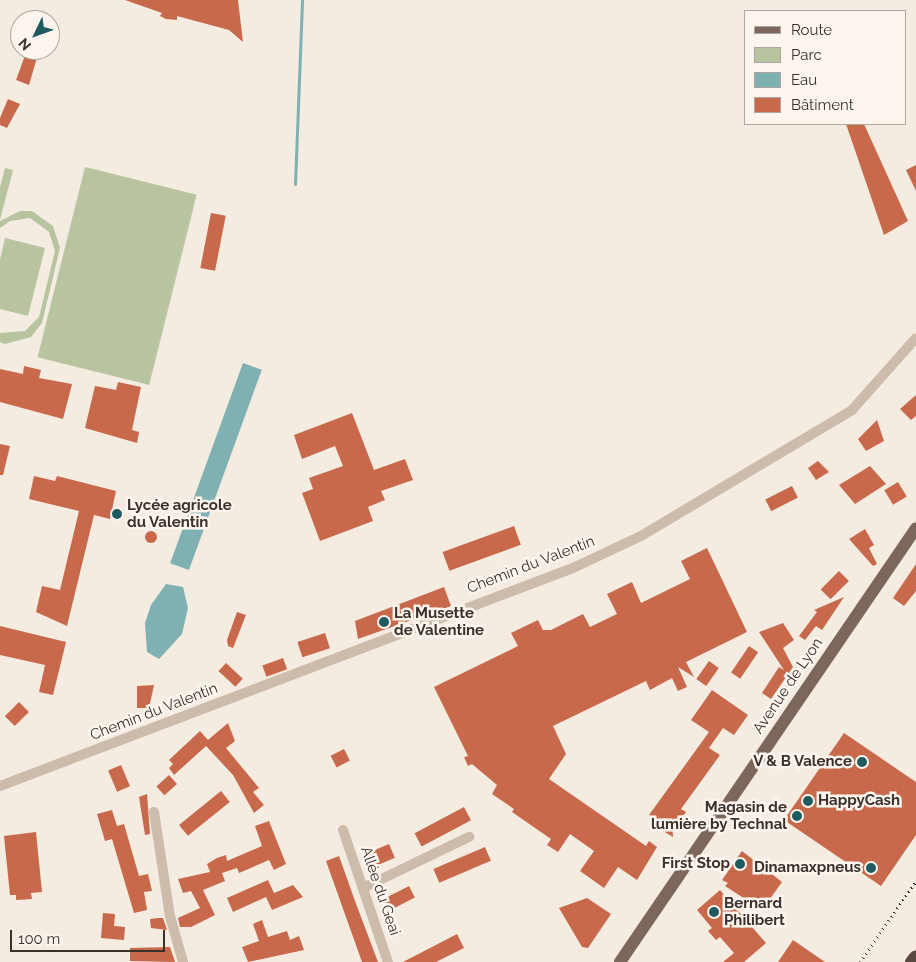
<!DOCTYPE html>
<meta charset="utf-8">
<style>
body{margin:0}
#map{position:relative;width:916px;height:962px;overflow:hidden;background:#f4ebe1;font-family:Raleway,sans-serif}
div>[style]{position:absolute}
.green>*{inset:0;background:#b8c4a0;transform-origin:0 0}
.water>*{inset:0;background:#7fb0b2;transform-origin:0 0}
.stream>*{height:3px;margin:-1.5px;padding:0 1.5px;transform-origin:1.5px;border-radius:1.5px;background:#7fb0b2}
.building>*{inset:0;background:#c8694b;transform-origin:0 0}
.round{border-radius:50%}
.minor>*{height:10px;margin:-5px;padding:0 5px;transform-origin:5px;border-radius:5px;background:#cdbbac}
.major>*{height:12px;margin:-6px;padding:0 6px;transform-origin:6px;border-radius:6px;background:#7d675c}
.highway>*{height:15px;margin:-7.5px;padding:0 7.5px;transform-origin:7.5px;border-radius:7.5px;background:#5c4a42}
.rail>*{height:3px;margin-top:-1.5px;transform-origin:0;background:repeating-linear-gradient(90deg,#3b302b 0 1px,transparent 0 5px)}
.dots>*{width:14px;height:14px;translate:-50% -50%;box-sizing:border-box;border:2px solid #fbf5ee;border-radius:50%}
span{translate:-50% -50%;white-space:nowrap;text-align:center;line-height:1.15;-webkit-text-stroke:5px #fbf5ee;paint-order:stroke}
.poi-label{font-size:15px;color:#3b302b;font-weight:700}
.left{translate:0 -50%;text-align:left}
.right{translate:-100% -50%;text-align:right}
.street-label{font-size:15px;color:#3b302b}
.legend{position:absolute;left:744px;top:10px;width:162px;height:115px;box-sizing:border-box;background:#fbf5ee;border:1px solid #aea6a0;margin:0;padding:6px 9px;list-style:none;font-size:15px;color:#3b302b}
.legend li{display:flex;align-items:center;gap:10px;height:25px}
.legend b{width:25px;border:1px solid #aea6a0}
.north{position:absolute;left:10px;top:10px;width:50px;height:50px;box-sizing:border-box;background:#fbf5ee;border:1px solid #aea6a0;border-radius:50%;rotate:228deg;font-size:14px;font-weight:700;line-height:20px;text-align:center;color:#3b302b}
.north::after{content:'';display:block;margin:auto;width:18px;height:22px;background:#1f5a5e;clip-path:polygon(50% 0,100% 100%,50% 72%,0 100%)}
.scale{position:absolute;left:10px;top:930px;width:155px;height:22px;box-sizing:border-box;border:2px solid #3b302b;border-top:0;padding-left:6px;font-size:15px;line-height:18px;white-space:nowrap;color:#3b302b;-webkit-text-stroke:4px #fbf5ee;paint-order:stroke}
</style>
<div id="map">
<div class="green">
<i style="left:85px;top:167px;width:115px;height:196px;rotate:14deg"></i>
<i style="clip-path:polygon(5px 168px,13px 170px,0 220px,0 187px)"></i>
<i style="clip-path:polygon(20px 211px,32px 211px,53px 226px,60px 248px,42px 323px,31px 337px,5px 344px,0 342px,0 333px,25px 331px,39px 317px,55px 251px,49px 232px,30px 218px,10px 221px,0 228px,0 221px)"></i>
<i style="clip-path:polygon(5px 238px,45px 248px,28px 316px,0 309px,0 260px)"></i>
</div>
<div class="water">
<i style="left:243px;top:363px;width:20px;height:213px;rotate:20deg"></i>
<i style="clip-path:polygon(166px 584px,183px 587px,188px 608px,182px 634px,159px 659px,147px 652px,145px 623px,151px 605px)"></i>
</div>
<div class="stream">
<i style="left:295px;top:184px;width:184px;rotate:-87.8deg"></i>
</div>
<div class="building">
<i style="clip-path:polygon(125px 0,238px 0,243px 42px,229px 30px,177px 16px,177px 20px,166px 19px,160px 16px,162px 13px)"></i>
<i style="clip-path:polygon(27px 50px,38px 54px,29px 85px,16px 80px)"></i>
<i style="clip-path:polygon(8px 99px,20px 104px,7px 128px,0 125px,0 118px)"></i>
<i style="clip-path:polygon(846px 124px,864px 124px,908px 221px,884px 235px)"></i>
<i style="clip-path:polygon(916px 165px,916px 191px,906px 170px)"></i>
<i style="left:211px;top:213px;width:15px;height:56px;rotate:11deg"></i>
<i style="clip-path:polygon(24px 366px,41px 370px,39px 378px,72px 384px,63px 419px,0 402px,0 369px,23px 374px)"></i>
<i style="clip-path:polygon(118px 382px,141px 387px,132px 430px,139px 432px,137px 443px,85px 428px,95px 386px,116px 390px)"></i>
<i style="clip-path:polygon(916px 395px,916px 416px,911px 420px,900px 409px)"></i>
<i style="clip-path:polygon(352px 413px,374px 470px,405px 459px,413px 480px,381px 491px,385px 500px,368px 507px,373px 521px,320px 541px,302px 493px,313px 489px,309px 478px,343px 466px,335px 446px,302px 459px,294px 435px)"></i>
<i style="clip-path:polygon(877px 420px,884px 441px,866px 451px,858px 439px)"></i>
<i style="clip-path:polygon(0 444px,10px 446px,3px 475px,0 475px)"></i>
<i style="clip-path:polygon(818px 461px,829px 472px,816px 480px,808px 468px)"></i>
<i style="clip-path:polygon(870px 466px,886px 484px,855px 504px,839px 485px)"></i>
<i style="clip-path:polygon(34px 476px,55px 481px,57px 476px,116px 491px,110px 519px,94px 515px,67px 626px,36px 612px,42px 586px,60px 590px,79px 511px,29px 499px)"></i>
<i style="left:898px;top:482px;width:17px;height:16px;rotate:59deg"></i>
<i style="left:792px;top:486px;width:13px;height:30px;rotate:63deg"></i>
<i style="left:514px;top:526px;width:20px;height:76px;rotate:70deg"></i>
<i style="clip-path:polygon(865px 529px,874px 545px,869px 548px,877px 564px,873px 566px,849px 539px)"></i>
<i class="round" style="left:145px;top:531px;width:12px;height:12px"></i>
<i style="clip-path:polygon(707px 548px,747px 632px,686px 662px,694px 677px,678px 667px,687px 687px,678px 691px,672px 678px,650px 690px,646px 681px,553px 726px,566px 754px,549px 779px,646px 846px,649px 841px,657px 847px,637px 880px,618px 867px,604px 888px,580px 871px,594px 851px,570px 834px,558px 852px,547px 845px,551px 839px,512px 812px,514px 809px,492px 794px,497px 785px,472px 764px,468px 766px,464px 757px,468px 756px,434px 687px,518px 646px,511px 633px,538px 620px,543px 630px,551px 630px,583px 614px,590px 627px,617px 614px,607px 594px,632px 582px,641px 603px,690px 579px,681px 561px)"></i>
<i style="clip-path:polygon(916px 564px,916px 591px,904px 606px,893px 598px)"></i>
<i style="left:839px;top:571px;width:14px;height:26px;rotate:45deg"></i>
<i style="clip-path:polygon(444px 587px,451px 606px,358px 639px,355px 621px)"></i>
<i style="clip-path:polygon(844px 597px,822px 630px,816px 626px,805px 640px,799px 636px,817px 612px,814px 610px)"></i>
<i style="clip-path:polygon(237px 612px,246px 615px,233px 648px,228px 646px,227px 640px)"></i>
<i style="clip-path:polygon(783px 623px,794px 640px,783px 648px,793px 667px,771px 699px,762px 693px,779px 667px,784px 670px,759px 632px)"></i>
<i style="clip-path:polygon(0 626px,66px 642px,53px 695px,39px 692px,45px 665px,0 655px)"></i>
<i style="left:325px;top:633px;width:16px;height:29px;rotate:72deg"></i>
<i style="left:749px;top:646px;width:11px;height:32px;rotate:34deg"></i>
<i style="left:283px;top:658px;width:12px;height:22px;rotate:70deg"></i>
<i style="left:709px;top:661px;width:12px;height:22px;rotate:35deg"></i>
<i style="left:226px;top:663px;width:23px;height:11px;rotate:43deg"></i>
<i style="clip-path:polygon(154px 685px,149px 708px,137px 708px,137px 686px)"></i>
<i style="clip-path:polygon(712px 690px,748px 715px,734px 735px,723px 728px,709px 748px,720px 755px,681px 809px,686px 812px,678px 824px,672px 821px,673px 837px,658px 828px,661px 823px,649px 815px,709px 732px,691px 720px)"></i>
<i style="left:19px;top:702px;width:14px;height:20px;rotate:45deg"></i>
<i style="clip-path:polygon(228px 723px,235px 741px,226px 748px,259px 788px,253px 792px,264px 805px,254px 813px,233px 775px,206px 746px,174px 775px,169px 768px,173px 764px,169px 760px,200px 731px,208px 740px)"></i>
<i style="clip-path:polygon(844px 733px,916px 782px,916px 835px,881px 886px,784px 820px)"></i>
<i style="left:344px;top:749px;width:13px;height:15px;rotate:63deg"></i>
<i style="left:121px;top:765px;width:23px;height:14px;rotate:67deg"></i>
<i style="left:169px;top:775px;width:12px;height:17px;rotate:48deg"></i>
<i style="left:221px;top:791px;width:14px;height:54px;rotate:51deg"></i>
<i style="clip-path:polygon(147px 794px,150px 834px,145px 835px,139px 797px)"></i>
<i style="left:464px;top:807px;width:15px;height:56px;rotate:62deg"></i>
<i style="clip-path:polygon(112px 810px,117px 826px,124px 824px,139px 876px,148px 874px,152px 891px,144px 892px,147px 910px,134px 913px,112px 839px,105px 841px,97px 814px)"></i>
<i style="clip-path:polygon(269px 821px,286px 864px,274px 870px,269px 860px,239px 873px,237px 868px,222px 873px,225px 881px,203px 890px,215px 915px,191px 927px,180px 927px,178px 918px,200px 908px,191px 891px,183px 893px,178px 879px,210px 872px,207px 864px,217px 858px,226px 855px,227px 861px,262px 846px,255px 826px)"></i>
<i style="clip-path:polygon(36px 832px,42px 892px,31px 893px,32px 899px,16px 900px,16px 895px,10px 895px,4px 836px)"></i>
<i style="left:389px;top:844px;width:15px;height:29px;rotate:67deg"></i>
<i style="left:485px;top:847px;width:15px;height:56px;rotate:67deg"></i>
<i style="clip-path:polygon(742px 851px,782px 882px,762px 910px,725px 886px,728px 883px,722px 880px)"></i>
<i style="clip-path:polygon(339px 856px,355px 901px,378px 962px,362px 962px,326px 861px)"></i>
<i style="clip-path:polygon(268px 880px,274px 893px,293px 885px,303px 897px,272px 910px,266px 897px,233px 912px,227px 898px)"></i>
<i style="left:409px;top:886px;width:13px;height:28px;rotate:63deg"></i>
<i style="clip-path:polygon(720px 890px,766px 943px,744px 962px,723px 962px,734px 953px,720px 937px,716px 940px,708px 931px,712px 928px,697px 910px)"></i>
<i style="clip-path:polygon(587px 898px,611px 914px,588px 948px,582px 947px,559px 908px)"></i>
<i style="clip-path:polygon(103px 913px,115px 914px,114px 926px,125px 927px,124px 940px,101px 938px)"></i>
<i style="clip-path:polygon(158px 918px,163px 918px,167px 930px,151px 928px,150px 919px)"></i>
<i style="clip-path:polygon(262px 920px,268px 937px,287px 931px,290px 940px,299px 936px,304px 950px,248px 962px,242px 947px,259px 941px,253px 924px)"></i>
<i style="clip-path:polygon(457px 934px,464px 948px,436px 962px,403px 962px)"></i>
<i style="clip-path:polygon(793px 940px,825px 962px,778px 962px)"></i>
<i style="clip-path:polygon(170px 947px,175px 962px,130px 961px,130px 948px)"></i>
</div>
<div class="minor">
<i style="left:0;top:786px;width:613px;rotate:-20.83deg"></i>
<i style="left:573px;top:568px;width:75px;rotate:-25.2deg"></i>
<i style="left:641px;top:536px;width:246px;rotate:-30.8deg"></i>
<i style="left:852px;top:410px;width:96px;rotate:-48.4deg"></i>
<i style="left:154px;top:812px;width:105px;rotate:81.3deg"></i>
<i style="left:170px;top:916px;width:48px;rotate:74.2deg"></i>
<i style="left:343px;top:830px;width:139px;rotate:71.2deg"></i>
<i style="left:363px;top:888px;width:118px;rotate:-25.7deg"></i>
</div>
<div class="major">
<i style="left:620px;top:962px;width:525px;rotate:-55.7deg"></i>
</div>
<div class="highway">
<i style="left:912px;top:962px;width:6px;rotate:-51deg"></i>
</div>
<div class="rail">
<i style="left:860px;top:962px;width:98px;rotate:-55.3deg"></i>
</div>
<div class="dots">
<i style="left:117px;top:514px;background:#1f5a5e"></i>
<i style="left:384px;top:622px;background:#1f5a5e"></i>
<i style="left:862px;top:762px;background:#1f5a5e"></i>
<i style="left:808px;top:801px;background:#1f5a5e"></i>
<i style="left:797px;top:816px;background:#1f5a5e"></i>
<i style="left:740px;top:864px;background:#1f5a5e"></i>
<i style="left:871px;top:868px;background:#1f5a5e"></i>
<i style="left:714px;top:912px;background:#1f5a5e"></i>
</div>
<div class="poi-label">
<span class="left" style="left:127px;top:514px">Lycée agricole<br>du Valentin</span>
<span class="left" style="left:394px;top:622px">La Musette<br>de Valentine</span>
<span class="right" style="left:852px;top:762px">V &amp; B Valence</span>
<span class="left" style="left:818px;top:801px">HappyCash</span>
<span class="right" style="left:787px;top:816px">Magasin de<br>lumière by Technal</span>
<span class="right" style="left:730px;top:864px">First Stop</span>
<span class="right" style="left:861px;top:868px">Dinamaxpneus</span>
<span class="left" style="left:724px;top:912px">Bernard<br>Philibert</span>
</div>
<div class="street-label">
<span style="left:531px;top:565px;rotate:-21deg">Chemin du Valentin</span>
<span style="left:788px;top:686px;rotate:-56deg">Avenue de Lyon</span>
<span style="left:154px;top:712px;rotate:-21deg">Chemin du Valentin</span>
<span style="left:380px;top:891px;rotate:71deg">Allée du Geai</span>
</div>
<ul class="legend">
<li><b style="height:6px;background:#7d675c"></b>Route</li>
<li><b style="height:14px;background:#b8c4a0"></b>Parc</li>
<li><b style="height:14px;background:#7fb0b2"></b>Eau</li>
<li><b style="height:14px;background:#c8694b"></b>Bâtiment</li>
</ul>
<div class="north">N</div>
<div class="scale">100 m</div>
</div>
